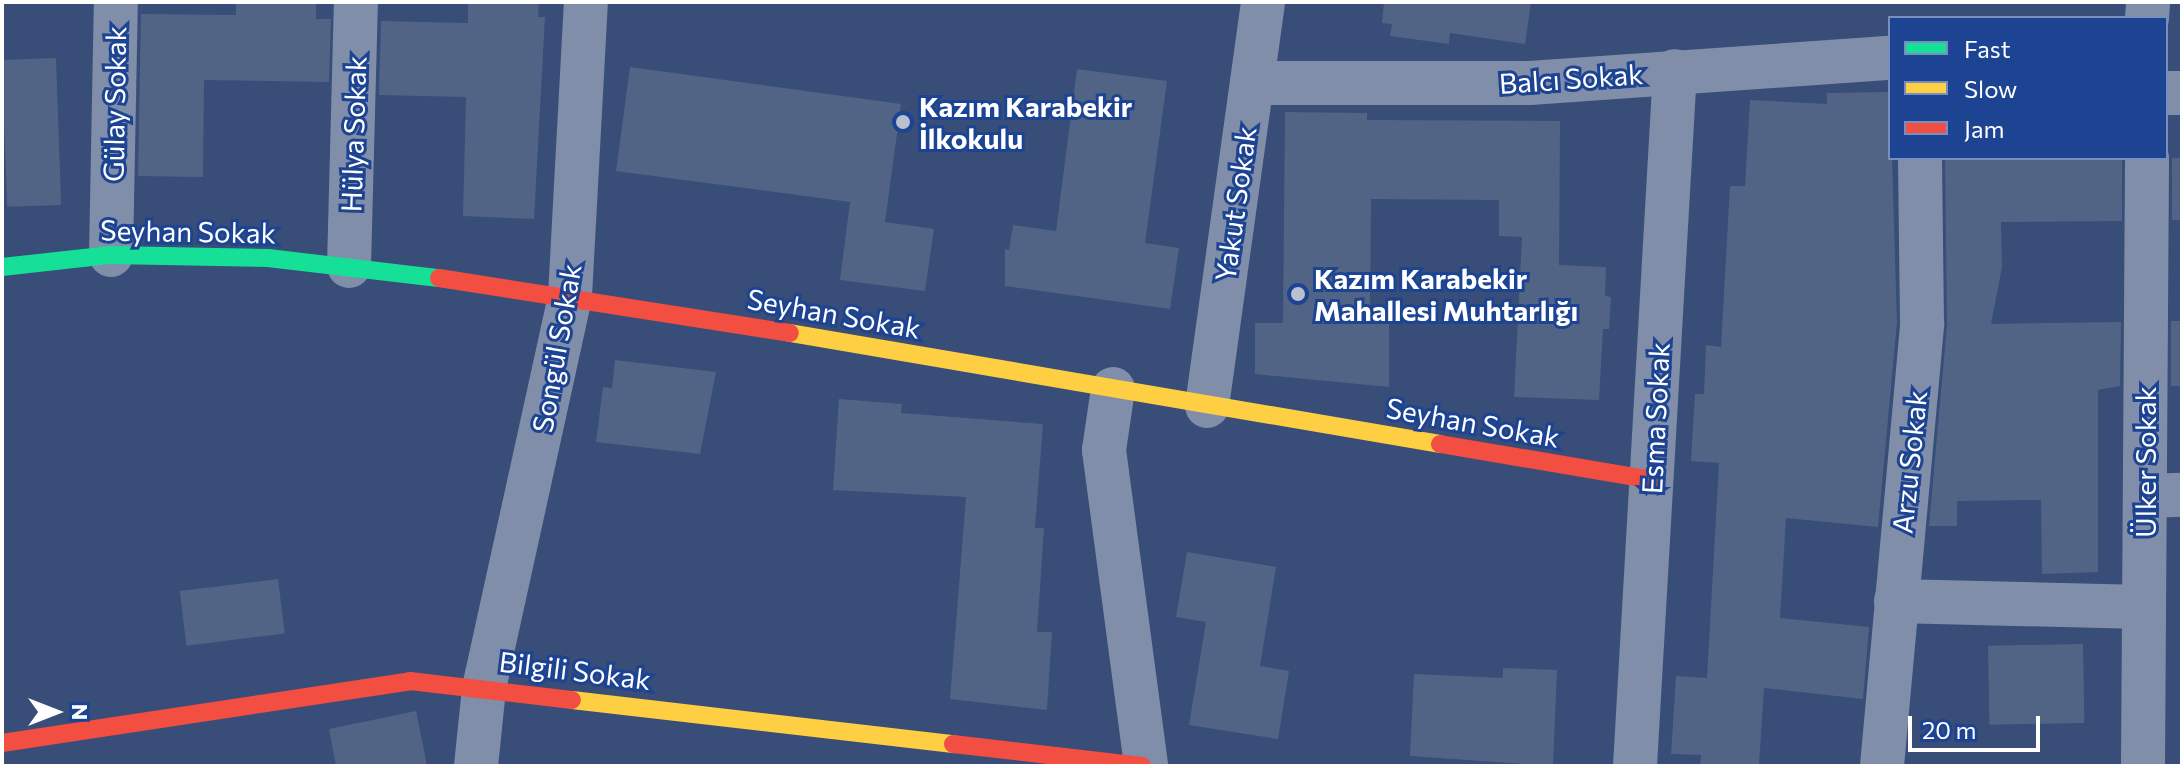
<!DOCTYPE html>
<meta charset="utf-8">
<style>
body{margin:0}
#map{position:relative;width:2184px;height:768px;overflow:hidden;background:#384d77;font-family:Commissioner,sans-serif}
div>[style]{position:absolute}
.building>*{inset:0;background:#526485;transform-origin:0 0}
.street>*{height:44px;margin:-22px;padding:0 22px;transform-origin:22px;border-radius:22px;background:#808eaa}
.fast>*{height:18px;margin:-9px;padding:0 9px;transform-origin:9px;border-radius:9px;background:#16e098}
.slow>*{height:18px;margin:-9px;padding:0 9px;transform-origin:9px;border-radius:9px;background:#ffcf43}
.jam>*{height:18px;margin:-9px;padding:0 9px;transform-origin:9px;border-radius:9px;background:#f24e42}
.dots>*{width:22px;height:22px;translate:-50% -50%;box-sizing:border-box;border:4px solid #1d4492;border-radius:50%}
span{translate:-50% -50%;white-space:nowrap;text-align:center;line-height:1.15;-webkit-text-stroke:6px #1d4492;paint-order:stroke}
.street-label{font-size:28px;color:#fff}
.poi-label{font-size:28px;color:#fff;font-weight:700}
.left{translate:0 -50%;text-align:left}
.frame{position:absolute;inset:0;border:4px solid #fff;pointer-events:none}
.legend{position:absolute;left:1888px;top:16px;width:280px;height:144px;box-sizing:border-box;background:#1d4492;border:2px solid #778fbe;margin:0;padding:10px 14px;list-style:none;font-size:24px;color:#fff}
.legend li{display:flex;align-items:center;gap:16px;height:40px}
.legend b{width:40px;border:2px solid #778fbe}
.north{position:absolute;left:16px;top:672px;width:80px;height:80px;-webkit-text-stroke:6px #1d4492;paint-order:stroke;rotate:90deg;font-size:22px;font-weight:700;line-height:32px;text-align:center;color:#fff}
.north::after{content:'';display:block;margin:auto;width:28px;height:36px;background:#fff;clip-path:polygon(50% 0,100% 100%,50% 72%,0 100%)}
.scale{position:absolute;left:1908px;top:716px;width:132px;height:36px;box-sizing:border-box;border:4px solid #fff;border-top:0;padding-left:10px;font-size:24px;line-height:28px;white-space:nowrap;color:#fff;-webkit-text-stroke:6px #1d4492;paint-order:stroke}
</style>
<div id="map">
<div class="building">
<i style="clip-path:polygon(236px 2px,316px 2px,316px 19px,331px 19px,329px 82px,204px 80px,203px 177px,138px 176px,141px 14px,236px 15px)"></i>
<i style="clip-path:polygon(468px 2px,539px 2px,538px 17px,545px 17px,534px 219px,463px 216px,466px 97px,379px 95px,381px 21px,468px 23px)"></i>
<i style="clip-path:polygon(1384px 2px,1531px 2px,1525px 44px,1450px 33px,1449px 44px,1390px 36px,1392px 24px,1382px 23px)"></i>
<i style="left:56px;top:58px;width:147px;height:54px;rotate:88deg"></i>
<i style="clip-path:polygon(630px 67px,901px 104px,885px 222px,934px 229px,925px 291px,840px 280px,850px 202px,616px 171px)"></i>
<i style="clip-path:polygon(1077px 69px,1167px 81px,1145px 243px,1179px 248px,1170px 309px,1005px 286px,1005px 249px,1009px 250px,1013px 225px,1056px 231px)"></i>
<i style="clip-path:polygon(1890px 92px,1897px 322px,1878px 527px,1786px 518px,1780px 618px,1869px 627px,1863px 699px,1764px 688px,1759px 766px,1700px 766px,1701px 755px,1671px 754px,1676px 676px,1707px 678px,1719px 463px,1691px 461px,1695px 394px,1704px 394px,1706px 345px,1721px 347px,1730px 186px,1745px 186px,1750px 100px,1827px 104px,1827px 93px)"></i>
<i style="clip-path:polygon(1285px 112px,1367px 113px,1367px 120px,1560px 121px,1559px 265px,1606px 267px,1605px 296px,1611px 297px,1609px 329px,1603px 329px,1599px 400px,1514px 397px,1522px 237px,1499px 236px,1499px 200px,1371px 199px,1370px 324px,1389px 324px,1389px 387px,1255px 374px,1255px 323px,1283px 323px)"></i>
<i style="clip-path:polygon(1945px 158px,2122px 158px,2122px 221px,2001px 222px,2002px 267px,1991px 324px,2121px 322px,2120px 386px,2098px 390px,2098px 572px,2042px 574px,2041px 500px,1957px 501px,1957px 526px,1929px 526px,1947px 325px)"></i>
<i style="left:2172px;top:158px;width:10px;height:62px"></i>
<i style="left:2182px;top:321px;width:65px;height:11px;rotate:90deg"></i>
<i style="clip-path:polygon(615px 360px,716px 372px,700px 454px,596px 442px,603px 387px,612px 388px)"></i>
<i style="clip-path:polygon(839px 399px,902px 404px,901px 413px,1043px 424px,1035px 528px,1044px 528px,1037px 632px,1052px 632px,1047px 710px,950px 699px,966px 497px,833px 490px)"></i>
<i style="clip-path:polygon(1187px 552px,1276px 567px,1260px 666px,1289px 671px,1278px 739px,1189px 725px,1206px 622px,1176px 617px)"></i>
<i style="left:278px;top:579px;width:55px;height:99px;rotate:83deg"></i>
<i style="left:2083px;top:644px;width:79px;height:95px;rotate:89deg"></i>
<i style="clip-path:polygon(1503px 668px,1557px 670px,1553px 766px,1410px 756px,1414px 674px,1503px 678px)"></i>
<i style="clip-path:polygon(416px 711px,427px 766px,336px 766px,329px 729px)"></i>
</div>
<div class="street">
<i style="left:2147px;top:18px;width:16px;rotate:-86deg"></i>
<i style="left:1252px;top:83px;width:278px"></i>
<i style="left:1530px;top:83px;width:361px;rotate:-4deg"></i>
<i style="left:2166px;top:93px;width:16px"></i>
<i style="left:111px;top:255px;width:253px;rotate:-88.9deg"></i>
<i style="left:349px;top:266px;width:264px;rotate:-88.5deg"></i>
<i style="left:1113px;top:389px;width:62px;rotate:98.4deg"></i>
<i style="left:1104px;top:450px;width:319px;rotate:82.4deg"></i>
<i style="left:1207px;top:406px;width:408px;rotate:-82.1deg"></i>
<i style="left:2145px;top:496px;width:37px;rotate:-2deg"></i>
<i style="left:1896px;top:601px;width:248px;rotate:1.4deg"></i>
<i style="left:476px;top:766px;width:78px;rotate:-84.1deg"></i>
<i style="left:484px;top:688px;width:401px;rotate:-77.6deg"></i>
<i style="left:570px;top:296px;width:294px;rotate:-86.9deg"></i>
<i style="left:1635px;top:766px;width:696px;rotate:-86.71deg"></i>
<i style="left:1882px;top:766px;width:445px;rotate:-84.8deg"></i>
<i style="left:1922px;top:323px;width:165px;rotate:-90.7deg"></i>
<i style="left:2143px;top:766px;width:608px;rotate:-89.62deg"></i>
</div>
<div class="fast">
<i style="left:2px;top:267px;width:110px;rotate:-6.3deg"></i>
<i style="left:111px;top:255px;width:157px;rotate:1.1deg"></i>
<i style="left:268px;top:258px;width:172px;rotate:6.7deg"></i>
</div>
<div class="slow">
<i style="left:790px;top:333px;width:659px;rotate:9.69deg"></i>
<i style="left:572px;top:700px;width:384px;rotate:6.6deg"></i>
</div>
<div class="jam">
<i style="left:439px;top:278px;width:355px;rotate:8.9deg"></i>
<i style="left:1440px;top:444px;width:215px;rotate:9.6deg"></i>
<i style="left:2px;top:743px;width:413px;rotate:-8.6deg"></i>
<i style="left:410px;top:681px;width:163px;rotate:6.7deg"></i>
<i style="left:953px;top:744px;width:190px;rotate:6.6deg"></i>
</div>
<div class="dots">
<i style="left:903px;top:122px;background:#b9c1cf"></i>
<i style="left:1298px;top:294px;background:#b9c1cf"></i>
</div>
<div class="street-label">
<span style="left:1571px;top:78px;rotate:-4deg">Balcı Sokak</span>
<span style="left:114px;top:104px;rotate:-89deg">Gülay Sokak</span>
<span style="left:353px;top:134px;rotate:-88deg">Hülya Sokak</span>
<span style="left:1235px;top:204px;rotate:-82deg">Yakut Sokak</span>
<span style="left:188px;top:231px;rotate:1deg">Seyhan Sokak</span>
<span style="left:834px;top:313px;rotate:10deg">Seyhan Sokak</span>
<span style="left:556px;top:348px;rotate:-80deg">Songül Sokak</span>
<span style="left:1655px;top:418px;rotate:-87deg">Esma Sokak</span>
<span style="left:1473px;top:422px;rotate:10deg">Seyhan Sokak</span>
<span style="left:1909px;top:462px;rotate:-84deg">Arzu Sokak</span>
<span style="left:2145px;top:462px;rotate:-90deg">Ülker Sokak</span>
<span style="left:575px;top:670px;rotate:7deg">Bilgili Sokak</span>
</div>
<div class="poi-label">
<span class="left" style="left:919px;top:122px">Kazım Karabekir<br>İlkokulu</span>
<span class="left" style="left:1314px;top:294px">Kazım Karabekir<br>Mahallesi Muhtarlığı</span>
</div>
<div class="frame"></div>
<ul class="legend">
<li><b style="height:10px;background:#16e098"></b>Fast</li>
<li><b style="height:10px;background:#ffcf43"></b>Slow</li>
<li><b style="height:10px;background:#f24e42"></b>Jam</li>
</ul>
<div class="north">N</div>
<div class="scale">20 m</div>
</div>
